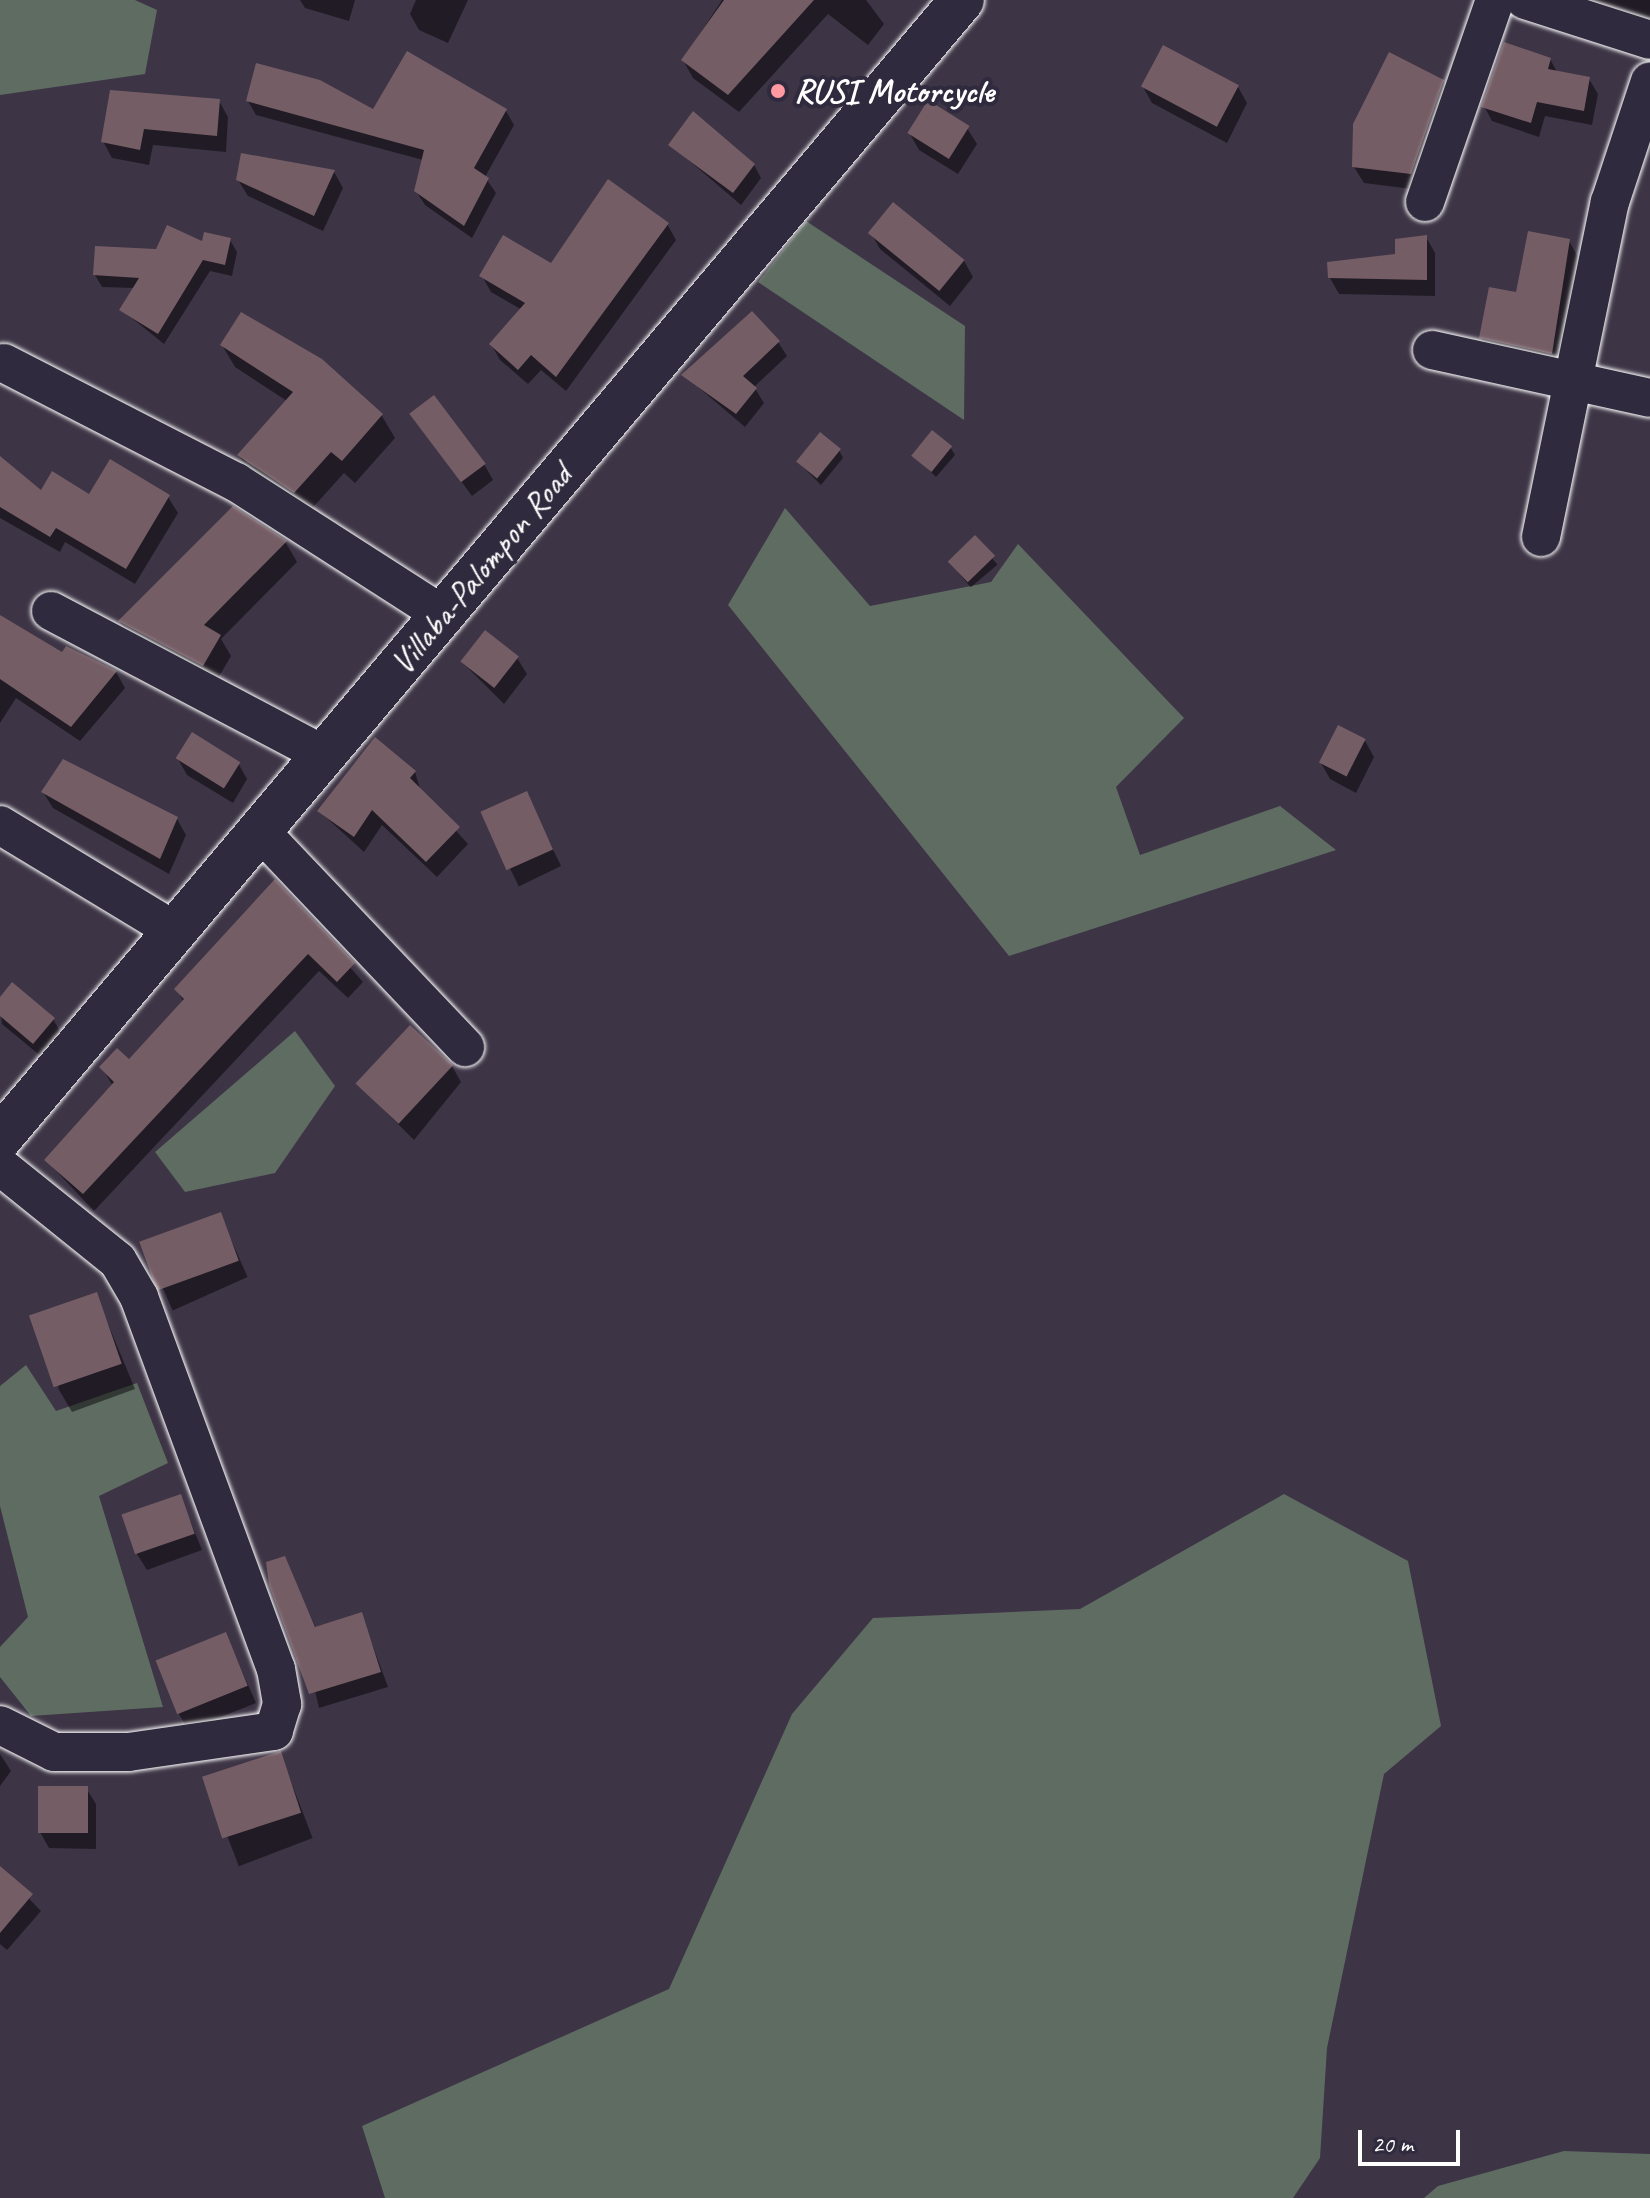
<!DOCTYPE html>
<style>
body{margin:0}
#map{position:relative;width:1650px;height:2198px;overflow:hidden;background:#3d3445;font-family:Caveat,sans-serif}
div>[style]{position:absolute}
.green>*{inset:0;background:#5e6c62}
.shadow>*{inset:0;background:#0007;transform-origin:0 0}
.building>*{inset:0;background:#755d65;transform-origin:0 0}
.roads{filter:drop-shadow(0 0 2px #fff) drop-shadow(0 0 2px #fff)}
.minor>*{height:38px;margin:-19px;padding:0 19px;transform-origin:19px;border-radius:19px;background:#2f2a3d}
.major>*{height:44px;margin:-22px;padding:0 22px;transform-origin:22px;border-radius:22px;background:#2f2a3d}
.dots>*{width:22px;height:22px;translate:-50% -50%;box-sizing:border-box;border:4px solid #2f2a3d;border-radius:50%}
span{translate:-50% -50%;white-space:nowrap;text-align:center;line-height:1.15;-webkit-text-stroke:8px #2f2a3d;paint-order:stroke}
.poi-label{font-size:34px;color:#fff;font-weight:700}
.left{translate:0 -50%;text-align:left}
.street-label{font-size:34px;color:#fff}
.scale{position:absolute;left:1358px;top:2130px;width:102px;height:36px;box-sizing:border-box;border:4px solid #fff;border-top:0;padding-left:10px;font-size:24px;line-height:28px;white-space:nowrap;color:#fff;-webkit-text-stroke:6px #2f2a3d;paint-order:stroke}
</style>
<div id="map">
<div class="green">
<i style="clip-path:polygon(0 0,135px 0,157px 10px,145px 74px,0 95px)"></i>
<i style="clip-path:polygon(806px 221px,965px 326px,964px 420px,758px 282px)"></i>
<i style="clip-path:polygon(785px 508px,870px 606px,991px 582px,1018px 544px,1184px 718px,1116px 787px,1140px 855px,1280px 806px,1336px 850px,1009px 956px,728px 605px)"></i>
<i style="clip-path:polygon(295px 1031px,335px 1086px,275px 1173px,185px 1192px,155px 1152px)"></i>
<i style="clip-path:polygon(26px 1365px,56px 1411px,137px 1383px,168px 1463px,99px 1496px,163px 1707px,31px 1716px,0 1677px,0 1647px,28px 1617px,0 1506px,0 1386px)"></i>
<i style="clip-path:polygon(1284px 1494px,1408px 1561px,1441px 1726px,1384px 1774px,1327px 2048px,1320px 2158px,1293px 2198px,385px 2198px,362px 2126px,669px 1989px,792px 1714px,873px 1618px,1080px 1609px)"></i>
<i style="clip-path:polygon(1564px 2151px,1650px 2154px,1650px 2198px,1424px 2198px,1438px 2186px)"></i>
</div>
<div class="shadow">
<i style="clip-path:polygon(300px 0,355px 0,349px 21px,305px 8px)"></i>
<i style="clip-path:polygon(416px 0,468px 0,448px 43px,419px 30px,410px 14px)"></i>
<i style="clip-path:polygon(722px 0,866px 0,884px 24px,868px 45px,828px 14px,739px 112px,693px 78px,683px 60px)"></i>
<i style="clip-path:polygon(1549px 0,1650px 0,1650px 33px)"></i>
<i style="clip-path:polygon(1550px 59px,1557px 72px,1589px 79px,1598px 94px,1592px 125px,1545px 116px,1539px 137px,1492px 121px,1484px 106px)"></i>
<i style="clip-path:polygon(1443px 81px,1452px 97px,1420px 190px,1364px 183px,1354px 167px)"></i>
<i style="clip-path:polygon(1143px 87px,1238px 87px,1247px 103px,1227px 143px,1152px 103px)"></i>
<i style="clip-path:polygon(219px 101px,228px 117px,226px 152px,153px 145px,149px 165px,112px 158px,103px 141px)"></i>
<i style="clip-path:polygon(248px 101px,374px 112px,506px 111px,514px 125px,485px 177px,496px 193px,472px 238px,425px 205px,416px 191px,423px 160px,256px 115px)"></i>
<i style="clip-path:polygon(967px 128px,977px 144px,958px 174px,919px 150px,910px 134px)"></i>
<i style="clip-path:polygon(671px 145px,754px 165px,761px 178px,741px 205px)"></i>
<i style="clip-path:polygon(334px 172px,343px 188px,323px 231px,248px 196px,238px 180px)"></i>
<i style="clip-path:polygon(667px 224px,676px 240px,566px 391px,541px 370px,528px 384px,500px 360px,491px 344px,522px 310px,491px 292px,482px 276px,552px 266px)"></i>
<i style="clip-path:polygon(871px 233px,964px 261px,973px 277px,950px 306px,880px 249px)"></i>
<i style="clip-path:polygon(1426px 237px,1435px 253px,1435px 296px,1339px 294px,1330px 278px,1397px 255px)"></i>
<i style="clip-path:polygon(230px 240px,237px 252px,232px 276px,210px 271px,164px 344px,122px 310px,135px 288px,102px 287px,95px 275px,157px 252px)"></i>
<i style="clip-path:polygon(1569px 241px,1578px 257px,1561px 369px,1490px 354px,1481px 337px)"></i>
<i style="clip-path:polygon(778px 342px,787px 356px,754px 387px,764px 403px,745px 427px,684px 375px)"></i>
<i style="clip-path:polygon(222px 345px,321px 360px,382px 416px,395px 438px,355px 483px,344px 473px,307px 514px,252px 477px,239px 455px,287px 401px,235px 367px)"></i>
<i style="clip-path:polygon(412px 414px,484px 464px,493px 480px,472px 496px)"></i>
<i style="clip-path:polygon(950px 447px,955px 455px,936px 477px,914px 455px)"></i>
<i style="clip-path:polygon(839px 450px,843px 458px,821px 485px,798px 462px)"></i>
<i style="clip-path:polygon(0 459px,42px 493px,168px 497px,178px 513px,135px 584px,65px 542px,60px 552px,0 518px)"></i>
<i style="clip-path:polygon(233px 509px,286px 543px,297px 562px,221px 639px,231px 656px,214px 685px,131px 641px,120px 622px)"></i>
<i style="left:975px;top:538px;width:35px;height:35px;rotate:50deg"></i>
<i style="clip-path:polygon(0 617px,63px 655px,116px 672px,125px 688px,80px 741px,16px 698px,0 723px)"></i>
<i style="clip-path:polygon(517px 658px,527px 674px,504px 704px,463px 663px)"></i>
<i style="clip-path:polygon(1365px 741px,1374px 757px,1356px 793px,1330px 779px,1321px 763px)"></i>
<i style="clip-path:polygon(178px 759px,238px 763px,247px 779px,233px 803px,187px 775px)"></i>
<i style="clip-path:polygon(415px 772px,421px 792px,468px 844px,437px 877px,382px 825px,364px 852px,319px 811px)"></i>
<i style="clip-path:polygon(43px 792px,177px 819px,186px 835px,169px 874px,53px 808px)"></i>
<i style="left:526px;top:794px;width:80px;height:47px;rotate:64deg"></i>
<i style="clip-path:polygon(275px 882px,363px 982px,348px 998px,319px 971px,94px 1211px,46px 1160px,113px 1086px,102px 1068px,129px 1062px,184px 1002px,176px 989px)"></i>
<i style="clip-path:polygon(0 1000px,53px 1019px,62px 1035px,43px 1058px,2px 1024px)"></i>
<i style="clip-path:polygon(452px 1066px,461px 1082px,414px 1140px,361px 1087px)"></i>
<i style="left:220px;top:1215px;width:68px;height:82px;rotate:66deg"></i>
<i style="clip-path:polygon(96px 1295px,135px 1389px,72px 1412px,58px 1388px)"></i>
<i style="clip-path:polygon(180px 1496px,202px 1550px,147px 1570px,137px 1554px)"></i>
<i style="clip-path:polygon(284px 1558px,316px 1628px,361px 1614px,388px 1687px,319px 1708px)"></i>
<i style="clip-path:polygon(226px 1635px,256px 1703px,188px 1730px,179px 1714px)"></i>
<i style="left:280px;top:1753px;width:91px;height:79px;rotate:69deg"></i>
<i style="clip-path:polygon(0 1754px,11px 1771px,0 1786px)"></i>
<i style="clip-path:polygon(86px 1788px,96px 1804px,96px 1849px,49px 1848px,40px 1832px)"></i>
<i style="clip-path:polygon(0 1869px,41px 1911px,7px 1950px,0 1944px)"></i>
</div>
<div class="building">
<i style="clip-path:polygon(724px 0,814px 0,728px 95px,681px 60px)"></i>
<i style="clip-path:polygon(1504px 42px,1551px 58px,1548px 69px,1590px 77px,1584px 111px,1537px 102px,1531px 123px,1481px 107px)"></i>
<i style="left:1163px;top:45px;width:86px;height:47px;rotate:28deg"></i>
<i style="clip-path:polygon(407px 51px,507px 109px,474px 168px,489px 178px,464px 226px,414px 191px,424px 150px,246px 101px,256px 63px,320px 80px,373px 109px)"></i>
<i style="clip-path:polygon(1389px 52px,1444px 80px,1411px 174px,1352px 167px,1353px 124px)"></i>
<i style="clip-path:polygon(110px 90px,220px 99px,217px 136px,144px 129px,140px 150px,101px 142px)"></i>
<i style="left:928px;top:100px;width:49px;height:39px;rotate:32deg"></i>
<i style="clip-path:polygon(693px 111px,755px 164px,733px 193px,668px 145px)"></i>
<i style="clip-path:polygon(241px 153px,335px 170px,314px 216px,236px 180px)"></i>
<i style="clip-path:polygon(608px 179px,669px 223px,556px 377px,531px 355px,518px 370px,489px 344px,525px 303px,479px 276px,503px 235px,551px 263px)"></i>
<i style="left:893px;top:202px;width:92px;height:40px;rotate:39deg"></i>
<i style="clip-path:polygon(167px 225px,202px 241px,204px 232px,231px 238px,225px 265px,203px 260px,158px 334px,119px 310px,139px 278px,93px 275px,95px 246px,156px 249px)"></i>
<i style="clip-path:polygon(1528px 231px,1570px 239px,1552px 354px,1479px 338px,1489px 287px,1516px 292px)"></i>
<i style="clip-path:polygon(1427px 235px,1427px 280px,1328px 278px,1327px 262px,1395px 254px,1395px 239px)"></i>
<i style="clip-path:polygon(752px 311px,780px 341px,743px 376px,757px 388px,736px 414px,681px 375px)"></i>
<i style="clip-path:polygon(241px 312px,322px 359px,383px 414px,342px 461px,331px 452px,294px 493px,237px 455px,293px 392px,220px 345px)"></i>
<i style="left:434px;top:395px;width:86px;height:31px;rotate:53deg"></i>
<i style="left:932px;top:430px;width:26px;height:33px;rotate:39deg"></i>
<i style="left:820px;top:432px;width:27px;height:38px;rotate:39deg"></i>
<i style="clip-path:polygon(0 456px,41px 490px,52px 471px,89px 494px,110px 459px,170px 495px,126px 569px,56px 528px,50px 537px,0 507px)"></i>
<i style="clip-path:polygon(233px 506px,287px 541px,204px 625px,221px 635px,203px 666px,118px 621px)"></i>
<i style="left:975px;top:535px;width:29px;height:38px;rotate:46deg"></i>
<i style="clip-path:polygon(0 615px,62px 652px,66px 646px,117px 671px,71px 727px,0 679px)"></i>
<i style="left:485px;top:630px;width:43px;height:40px;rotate:38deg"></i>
<i style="left:1338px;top:725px;width:31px;height:42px;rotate:27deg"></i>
<i style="left:192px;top:732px;width:57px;height:31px;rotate:32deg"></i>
<i style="clip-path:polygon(375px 737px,416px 771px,410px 778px,460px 827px,426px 862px,372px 810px,354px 837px,317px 811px)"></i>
<i style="clip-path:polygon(63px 759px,178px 817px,160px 859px,41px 792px)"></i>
<i style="left:527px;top:791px;width:64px;height:51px;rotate:66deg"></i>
<i style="clip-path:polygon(275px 879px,355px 963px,337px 982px,308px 954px,83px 1194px,44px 1160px,114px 1082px,99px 1067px,117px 1048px,129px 1059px,184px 999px,174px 989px)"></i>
<i style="clip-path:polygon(12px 982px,55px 1018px,33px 1044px,0 1016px,0 997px)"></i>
<i style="left:410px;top:1025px;width:59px;height:80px;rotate:43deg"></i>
<i style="left:221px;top:1212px;width:52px;height:87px;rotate:70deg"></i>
<i style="left:97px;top:1292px;width:76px;height:72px;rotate:71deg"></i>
<i style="left:181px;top:1494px;width:42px;height:63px;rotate:71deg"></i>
<i style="clip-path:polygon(285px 1556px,315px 1627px,362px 1612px,381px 1672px,309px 1694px,269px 1585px,266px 1562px)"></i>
<i style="left:226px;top:1632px;width:58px;height:76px;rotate:68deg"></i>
<i style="left:281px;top:1751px;width:65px;height:83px;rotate:72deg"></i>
<i style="left:38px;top:1786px;width:50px;height:47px"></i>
<i style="clip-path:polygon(0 1866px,33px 1894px,0 1933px)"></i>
</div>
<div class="roads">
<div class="minor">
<i style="left:1525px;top:0;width:131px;rotate:17.7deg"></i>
<i style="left:1425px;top:202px;width:214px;rotate:-70.9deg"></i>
<i style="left:1432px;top:350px;width:223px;rotate:12.4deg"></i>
<i style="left:4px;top:363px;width:261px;rotate:27.2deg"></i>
<i style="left:236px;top:482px;width:246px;rotate:32.7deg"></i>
<i style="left:1541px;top:537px;width:342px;rotate:-78.4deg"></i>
<i style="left:1610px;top:202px;width:127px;rotate:-71.7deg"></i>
<i style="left:51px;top:611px;width:309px;rotate:27.8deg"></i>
<i style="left:0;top:825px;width:205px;rotate:31.2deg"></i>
<i style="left:260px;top:831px;width:298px;rotate:46.5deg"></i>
<i style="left:0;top:1166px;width:151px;rotate:38.8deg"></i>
<i style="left:118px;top:1261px;width:42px;rotate:59.7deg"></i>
<i style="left:139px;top:1297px;width:396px;rotate:69.8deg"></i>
<i style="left:276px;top:1669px;width:36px;rotate:80deg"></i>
<i style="left:282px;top:1704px;width:28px;rotate:107deg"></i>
<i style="left:274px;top:1731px;width:147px;rotate:171.8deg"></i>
<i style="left:129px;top:1752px;width:75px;rotate:180deg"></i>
<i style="left:54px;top:1752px;width:60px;rotate:-153.4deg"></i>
</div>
<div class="major">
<i style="left:0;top:1138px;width:1490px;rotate:-49.79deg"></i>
</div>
</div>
<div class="dots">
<i style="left:778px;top:91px;background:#ff9aa2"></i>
</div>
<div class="poi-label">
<span class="left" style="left:794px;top:91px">RUSI Motorcycle</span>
</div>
<div class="street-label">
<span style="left:481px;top:569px;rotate:-50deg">Villaba-Palompon Road</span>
</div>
<div class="scale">20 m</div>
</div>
